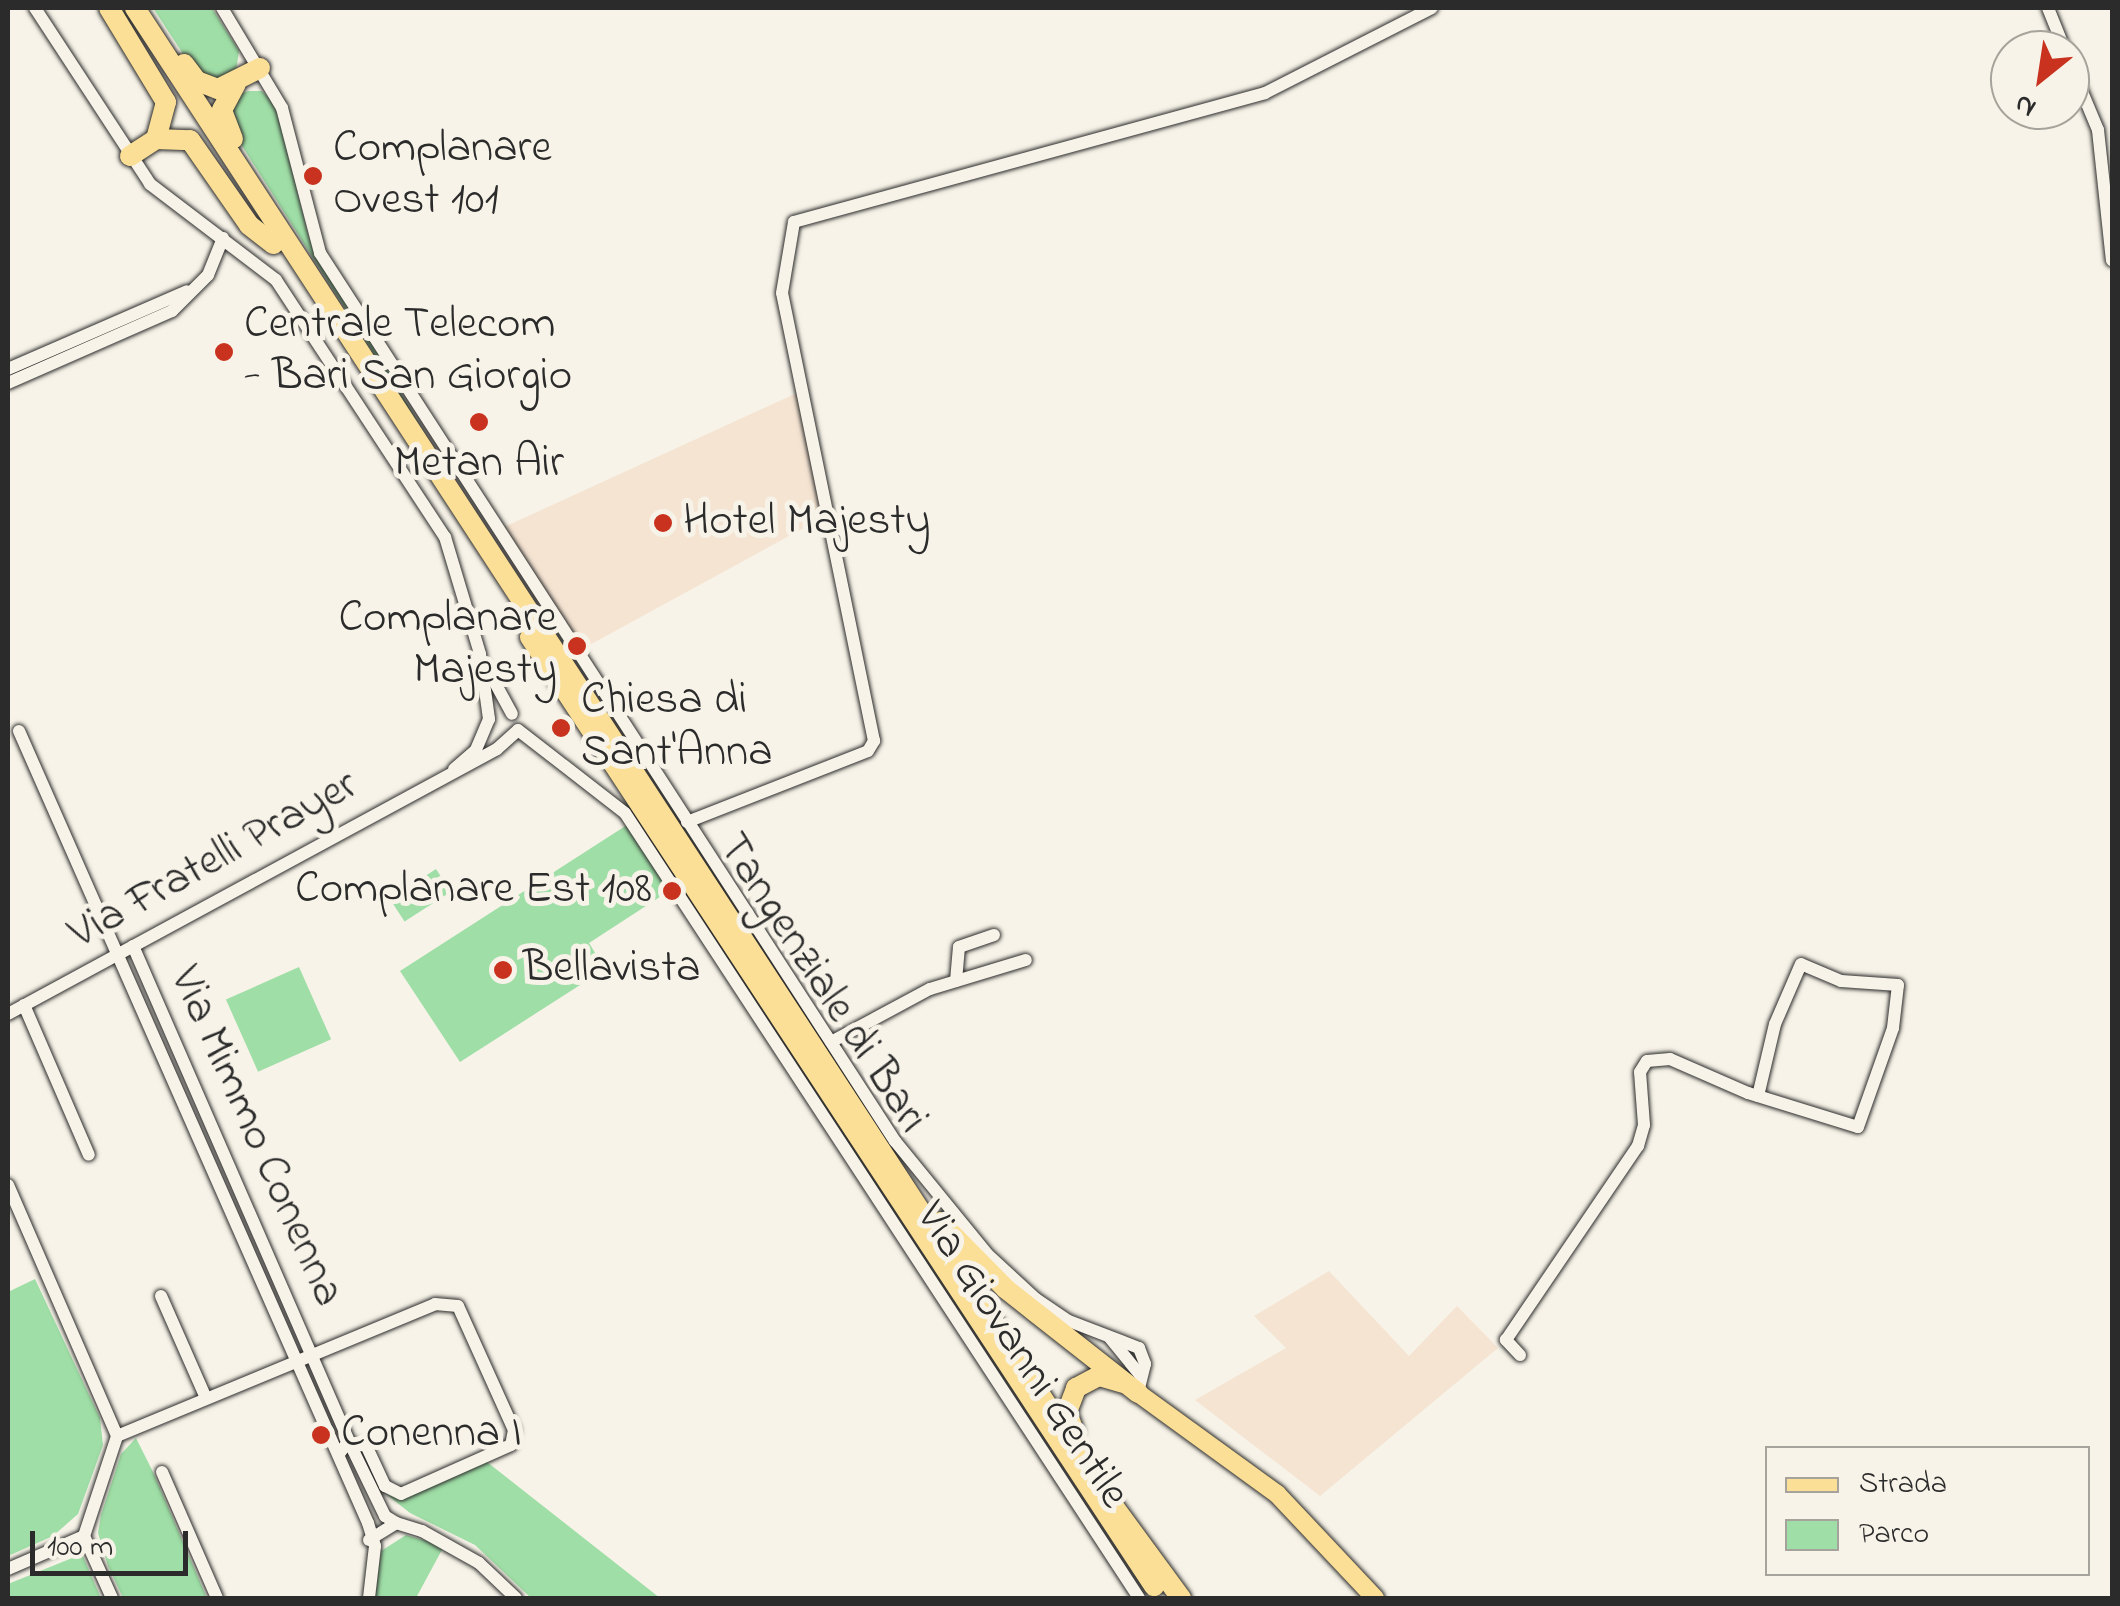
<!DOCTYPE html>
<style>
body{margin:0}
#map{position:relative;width:2120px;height:1606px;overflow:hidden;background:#f7f3e8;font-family:"Indie Flower",sans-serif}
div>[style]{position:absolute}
.built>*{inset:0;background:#f5e4d2}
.green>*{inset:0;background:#9fdea6;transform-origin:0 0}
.roads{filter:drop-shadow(0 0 2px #2b2b2b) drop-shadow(0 0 2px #2b2b2b)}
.minor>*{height:12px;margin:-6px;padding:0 6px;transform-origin:6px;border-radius:6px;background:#f7f3e8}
.major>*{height:18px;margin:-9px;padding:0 9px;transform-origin:9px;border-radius:9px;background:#fbdf96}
.highway>*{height:20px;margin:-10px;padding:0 10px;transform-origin:10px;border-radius:10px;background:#fbdf96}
.dots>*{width:28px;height:28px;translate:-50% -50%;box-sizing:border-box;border:5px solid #f7f3e8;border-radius:50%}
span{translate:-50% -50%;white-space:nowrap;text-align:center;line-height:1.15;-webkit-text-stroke:10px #f7f3e8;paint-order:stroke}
.poi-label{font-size:45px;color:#2b2b2b}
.left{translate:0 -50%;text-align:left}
.right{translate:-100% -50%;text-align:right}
.street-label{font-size:45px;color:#2b2b2b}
.frame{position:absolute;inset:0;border:10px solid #2b2b2b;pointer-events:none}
.legend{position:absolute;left:1765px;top:1446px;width:325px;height:130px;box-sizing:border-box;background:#f7f3e8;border:2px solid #a5a39c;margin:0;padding:12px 18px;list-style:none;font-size:30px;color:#2b2b2b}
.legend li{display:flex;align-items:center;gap:20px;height:50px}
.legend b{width:50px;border:2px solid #a5a39c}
.north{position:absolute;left:1990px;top:30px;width:100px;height:100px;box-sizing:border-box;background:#f7f3e8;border:2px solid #a5a39c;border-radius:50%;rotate:210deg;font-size:28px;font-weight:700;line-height:40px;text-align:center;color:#2b2b2b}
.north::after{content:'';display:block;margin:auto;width:35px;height:45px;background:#c8321e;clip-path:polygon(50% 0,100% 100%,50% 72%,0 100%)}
.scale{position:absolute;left:30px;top:1531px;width:158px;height:45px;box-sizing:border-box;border:5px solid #2b2b2b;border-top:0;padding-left:12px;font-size:30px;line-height:35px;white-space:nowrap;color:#2b2b2b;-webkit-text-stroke:8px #f7f3e8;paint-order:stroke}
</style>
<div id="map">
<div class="built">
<i style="clip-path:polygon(797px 393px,822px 518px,584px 648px,502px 528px)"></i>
<i style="clip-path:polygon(1329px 1271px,1409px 1356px,1457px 1306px,1498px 1348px,1320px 1496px,1195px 1400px,1286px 1348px,1254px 1316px)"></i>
</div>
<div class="green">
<i style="clip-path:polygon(153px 8px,212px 8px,239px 51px,236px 72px,218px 84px,189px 63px)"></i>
<i style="clip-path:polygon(248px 91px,262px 91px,276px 106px,309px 238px,431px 444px,230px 127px,227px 113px,238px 95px)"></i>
<i style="clip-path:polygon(627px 825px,669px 891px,589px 943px,605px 969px,460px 1062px,400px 971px)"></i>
<i style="left:436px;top:869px;width:27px;height:55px;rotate:57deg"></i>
<i style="left:299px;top:967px;width:79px;height:80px;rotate:66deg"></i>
<i style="clip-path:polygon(35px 1279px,100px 1418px,103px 1445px,78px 1514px,53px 1536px,8px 1556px,8px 1292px)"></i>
<i style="clip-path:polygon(136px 1438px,153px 1472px,207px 1598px,123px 1598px,108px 1566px,98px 1533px,101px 1515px,121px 1454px)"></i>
<i style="clip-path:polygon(487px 1462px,660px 1598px,531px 1598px,475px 1545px,410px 1513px,386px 1494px,398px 1499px)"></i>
<i style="clip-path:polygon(406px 1535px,444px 1546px,416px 1598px,375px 1598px,381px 1551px)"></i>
<i style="clip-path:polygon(82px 1554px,101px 1598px,8px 1598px,8px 1584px)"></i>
</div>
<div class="roads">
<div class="minor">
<i style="left:35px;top:8px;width:210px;rotate:56.8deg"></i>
<i style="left:150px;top:184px;width:158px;rotate:37.3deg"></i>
<i style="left:276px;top:280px;width:308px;rotate:56.7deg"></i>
<i style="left:445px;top:537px;width:122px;rotate:73.3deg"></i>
<i style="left:480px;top:654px;width:66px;rotate:82.1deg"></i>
<i style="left:489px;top:719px;width:34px;rotate:113deg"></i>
<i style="left:476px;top:750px;width:29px;rotate:139deg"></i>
<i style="left:222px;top:8px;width:117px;rotate:59deg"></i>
<i style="left:282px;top:108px;width:150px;rotate:75.3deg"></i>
<i style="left:320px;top:253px;width:1058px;rotate:57.08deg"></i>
<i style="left:895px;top:1141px;width:146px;rotate:50.8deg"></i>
<i style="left:987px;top:1254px;width:67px;rotate:42.6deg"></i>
<i style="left:1036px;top:1299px;width:40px;rotate:34deg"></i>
<i style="left:1069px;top:1321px;width:75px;rotate:21.1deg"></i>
<i style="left:1139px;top:1348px;width:17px;rotate:69deg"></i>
<i style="left:1145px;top:1364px;width:30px;rotate:104deg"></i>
<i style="left:2048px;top:8px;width:45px;rotate:68deg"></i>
<i style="left:2070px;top:63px;width:73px;rotate:67.3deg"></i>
<i style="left:2098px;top:130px;width:131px;rotate:83.9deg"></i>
<i style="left:8px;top:369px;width:195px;rotate:-23.5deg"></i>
<i style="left:8px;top:383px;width:179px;rotate:-23.7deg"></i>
<i style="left:172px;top:311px;width:51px;rotate:-45deg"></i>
<i style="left:208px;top:275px;width:40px;rotate:-68deg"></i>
<i style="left:487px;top:668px;width:52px;rotate:61.5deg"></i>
<i style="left:518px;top:730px;width:135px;rotate:37.8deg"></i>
<i style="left:625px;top:813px;width:938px;rotate:56.78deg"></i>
<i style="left:19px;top:731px;width:865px;rotate:66.22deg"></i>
<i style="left:368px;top:1523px;width:24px;rotate:73deg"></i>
<i style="left:375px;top:1546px;width:52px;rotate:96.6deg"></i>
<i style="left:687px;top:822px;width:194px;rotate:-21.4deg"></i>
<i style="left:868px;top:751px;width:12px;rotate:-59deg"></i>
<i style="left:874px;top:741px;width:457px;rotate:-101.6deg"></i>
<i style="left:782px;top:293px;width:72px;rotate:-80.4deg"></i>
<i style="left:794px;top:222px;width:488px;rotate:-15.3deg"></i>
<i style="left:1265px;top:93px;width:187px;rotate:-27deg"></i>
<i style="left:133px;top:946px;width:548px;rotate:66.43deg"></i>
<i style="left:352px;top:1448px;width:76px;rotate:64.1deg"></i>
<i style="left:385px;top:1516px;width:13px;rotate:32deg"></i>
<i style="left:956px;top:981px;width:34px;rotate:-85deg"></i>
<i style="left:959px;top:947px;width:37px;rotate:-19deg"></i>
<i style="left:24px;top:1005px;width:163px;rotate:66.6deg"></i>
<i style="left:8px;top:1014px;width:556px;rotate:-28.45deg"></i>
<i style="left:497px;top:749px;width:28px;rotate:-42deg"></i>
<i style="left:831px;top:1042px;width:112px;rotate:-28.2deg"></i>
<i style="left:930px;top:989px;width:100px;rotate:-16.8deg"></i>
<i style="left:8px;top:1185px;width:274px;rotate:66.5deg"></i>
<i style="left:161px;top:1296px;width:111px;rotate:66.2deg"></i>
<i style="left:1110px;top:1338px;width:49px;rotate:50.8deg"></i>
<i style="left:1520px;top:1355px;width:21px;rotate:-133deg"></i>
<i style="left:1506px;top:1340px;width:235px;rotate:-55.8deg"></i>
<i style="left:1638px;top:1146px;width:22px;rotate:-74deg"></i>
<i style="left:1644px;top:1125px;width:53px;rotate:-94.3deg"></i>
<i style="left:1640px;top:1072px;width:13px;rotate:-58deg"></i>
<i style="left:1647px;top:1061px;width:23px;rotate:-5deg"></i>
<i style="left:1670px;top:1059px;width:85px;rotate:23.6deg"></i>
<i style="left:1748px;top:1093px;width:115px;rotate:17.2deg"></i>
<i style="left:1858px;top:1127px;width:105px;rotate:-70.5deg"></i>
<i style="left:1893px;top:1028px;width:43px;rotate:-83.4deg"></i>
<i style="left:1898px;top:985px;width:57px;rotate:-176deg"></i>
<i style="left:1841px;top:981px;width:43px;rotate:-157deg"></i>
<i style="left:1801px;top:964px;width:65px;rotate:113.4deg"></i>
<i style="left:1775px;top:1024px;width:74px;rotate:103.3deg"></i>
<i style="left:162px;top:1472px;width:137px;rotate:66.4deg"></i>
<i style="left:84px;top:1536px;width:68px;rotate:65.7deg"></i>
<i style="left:369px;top:1540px;width:32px;rotate:-32deg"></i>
<i style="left:396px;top:1523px;width:27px;rotate:17deg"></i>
<i style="left:422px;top:1531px;width:65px;rotate:29.3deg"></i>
<i style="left:479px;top:1563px;width:51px;rotate:43.4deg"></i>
<i style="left:8px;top:1569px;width:83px;rotate:-23.5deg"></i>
<i style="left:84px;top:1536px;width:105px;rotate:-71.7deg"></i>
<i style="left:117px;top:1436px;width:344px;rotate:-22.5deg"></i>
<i style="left:435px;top:1304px;width:23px;rotate:5deg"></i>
<i style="left:458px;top:1306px;width:136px;rotate:65.7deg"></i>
<i style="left:514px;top:1430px;width:15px;rotate:101deg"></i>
<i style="left:511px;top:1445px;width:120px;rotate:156deg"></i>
<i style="left:401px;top:1494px;width:18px;rotate:-153deg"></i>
<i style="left:385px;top:1486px;width:45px;rotate:-114.9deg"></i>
<i style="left:366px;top:1445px;width:21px;rotate:177deg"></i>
<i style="left:345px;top:1446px;width:10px;rotate:127deg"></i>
</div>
<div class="major">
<i style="left:1138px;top:1393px;width:172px;rotate:36deg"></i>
<i style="left:1277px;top:1494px;width:143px;rotate:46.7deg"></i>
</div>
<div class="highway">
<i style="left:109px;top:8px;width:110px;rotate:58.8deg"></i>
<i style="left:166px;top:102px;width:38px;rotate:105deg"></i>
<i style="left:135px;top:8px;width:1782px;rotate:56.86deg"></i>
<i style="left:1109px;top:1500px;width:122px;rotate:53.7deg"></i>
<i style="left:184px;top:64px;width:21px;rotate:53deg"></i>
<i style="left:197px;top:81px;width:22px;rotate:21deg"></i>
<i style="left:218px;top:89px;width:47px;rotate:-26.6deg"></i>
<i style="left:233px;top:139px;width:31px;rotate:-111deg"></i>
<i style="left:222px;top:110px;width:30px;rotate:-62deg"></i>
<i style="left:130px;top:156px;width:31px;rotate:-33deg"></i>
<i style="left:156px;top:139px;width:34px;rotate:2deg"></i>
<i style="left:190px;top:140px;width:103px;rotate:55.2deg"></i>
<i style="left:249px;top:225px;width:31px;rotate:38deg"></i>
<i style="left:530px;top:637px;width:1136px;rotate:56.67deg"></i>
<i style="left:940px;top:1222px;width:94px;rotate:45.4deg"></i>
<i style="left:1006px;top:1289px;width:168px;rotate:38.2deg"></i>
<i style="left:1074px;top:1432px;width:21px;rotate:-109deg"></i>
<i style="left:1067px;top:1412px;width:26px;rotate:-69deg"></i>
<i style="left:1076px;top:1388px;width:26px;rotate:-28deg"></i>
<i style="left:1099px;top:1376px;width:25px;rotate:16deg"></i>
</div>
</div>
<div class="dots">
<i style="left:313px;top:176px;background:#c8321e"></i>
<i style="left:224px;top:352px;background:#c8321e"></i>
<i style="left:479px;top:422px;background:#c8321e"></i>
<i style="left:663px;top:523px;background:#c8321e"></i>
<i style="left:577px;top:646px;background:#c8321e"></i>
<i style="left:561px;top:728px;background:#c8321e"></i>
<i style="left:672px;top:891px;background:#c8321e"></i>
<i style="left:503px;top:970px;background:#c8321e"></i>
<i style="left:321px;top:1435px;background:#c8321e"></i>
</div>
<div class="poi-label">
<span class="left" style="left:333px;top:176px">Complanare<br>Ovest 101</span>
<span class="left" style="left:244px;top:352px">Centrale Telecom<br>- Bari San Giorgio</span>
<span style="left:479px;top:465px">Metan Air</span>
<span class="left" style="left:683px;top:523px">Hotel Majesty</span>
<span class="right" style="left:557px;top:646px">Complanare<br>Majesty</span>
<span class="left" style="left:581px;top:728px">Chiesa di<br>Sant'Anna</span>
<span class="right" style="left:652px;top:891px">Complanare Est 108</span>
<span class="left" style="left:523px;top:970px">Bellavista</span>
<span class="left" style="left:341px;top:1435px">Conenna I</span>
</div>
<div class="street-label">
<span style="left:214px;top:861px;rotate:-29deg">Via Fratelli Prayer</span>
<span style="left:821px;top:984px;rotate:57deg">Tangenziale di Bari</span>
<span style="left:255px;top:1137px;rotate:66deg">Via Mimmo Conenna</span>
<span style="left:1021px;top:1356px;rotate:57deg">Via Giovanni Gentile</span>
</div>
<div class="frame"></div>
<ul class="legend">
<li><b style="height:12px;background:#fbdf96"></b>Strada</li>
<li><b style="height:28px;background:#9fdea6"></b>Parco</li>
</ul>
<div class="north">N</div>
<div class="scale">100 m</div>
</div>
